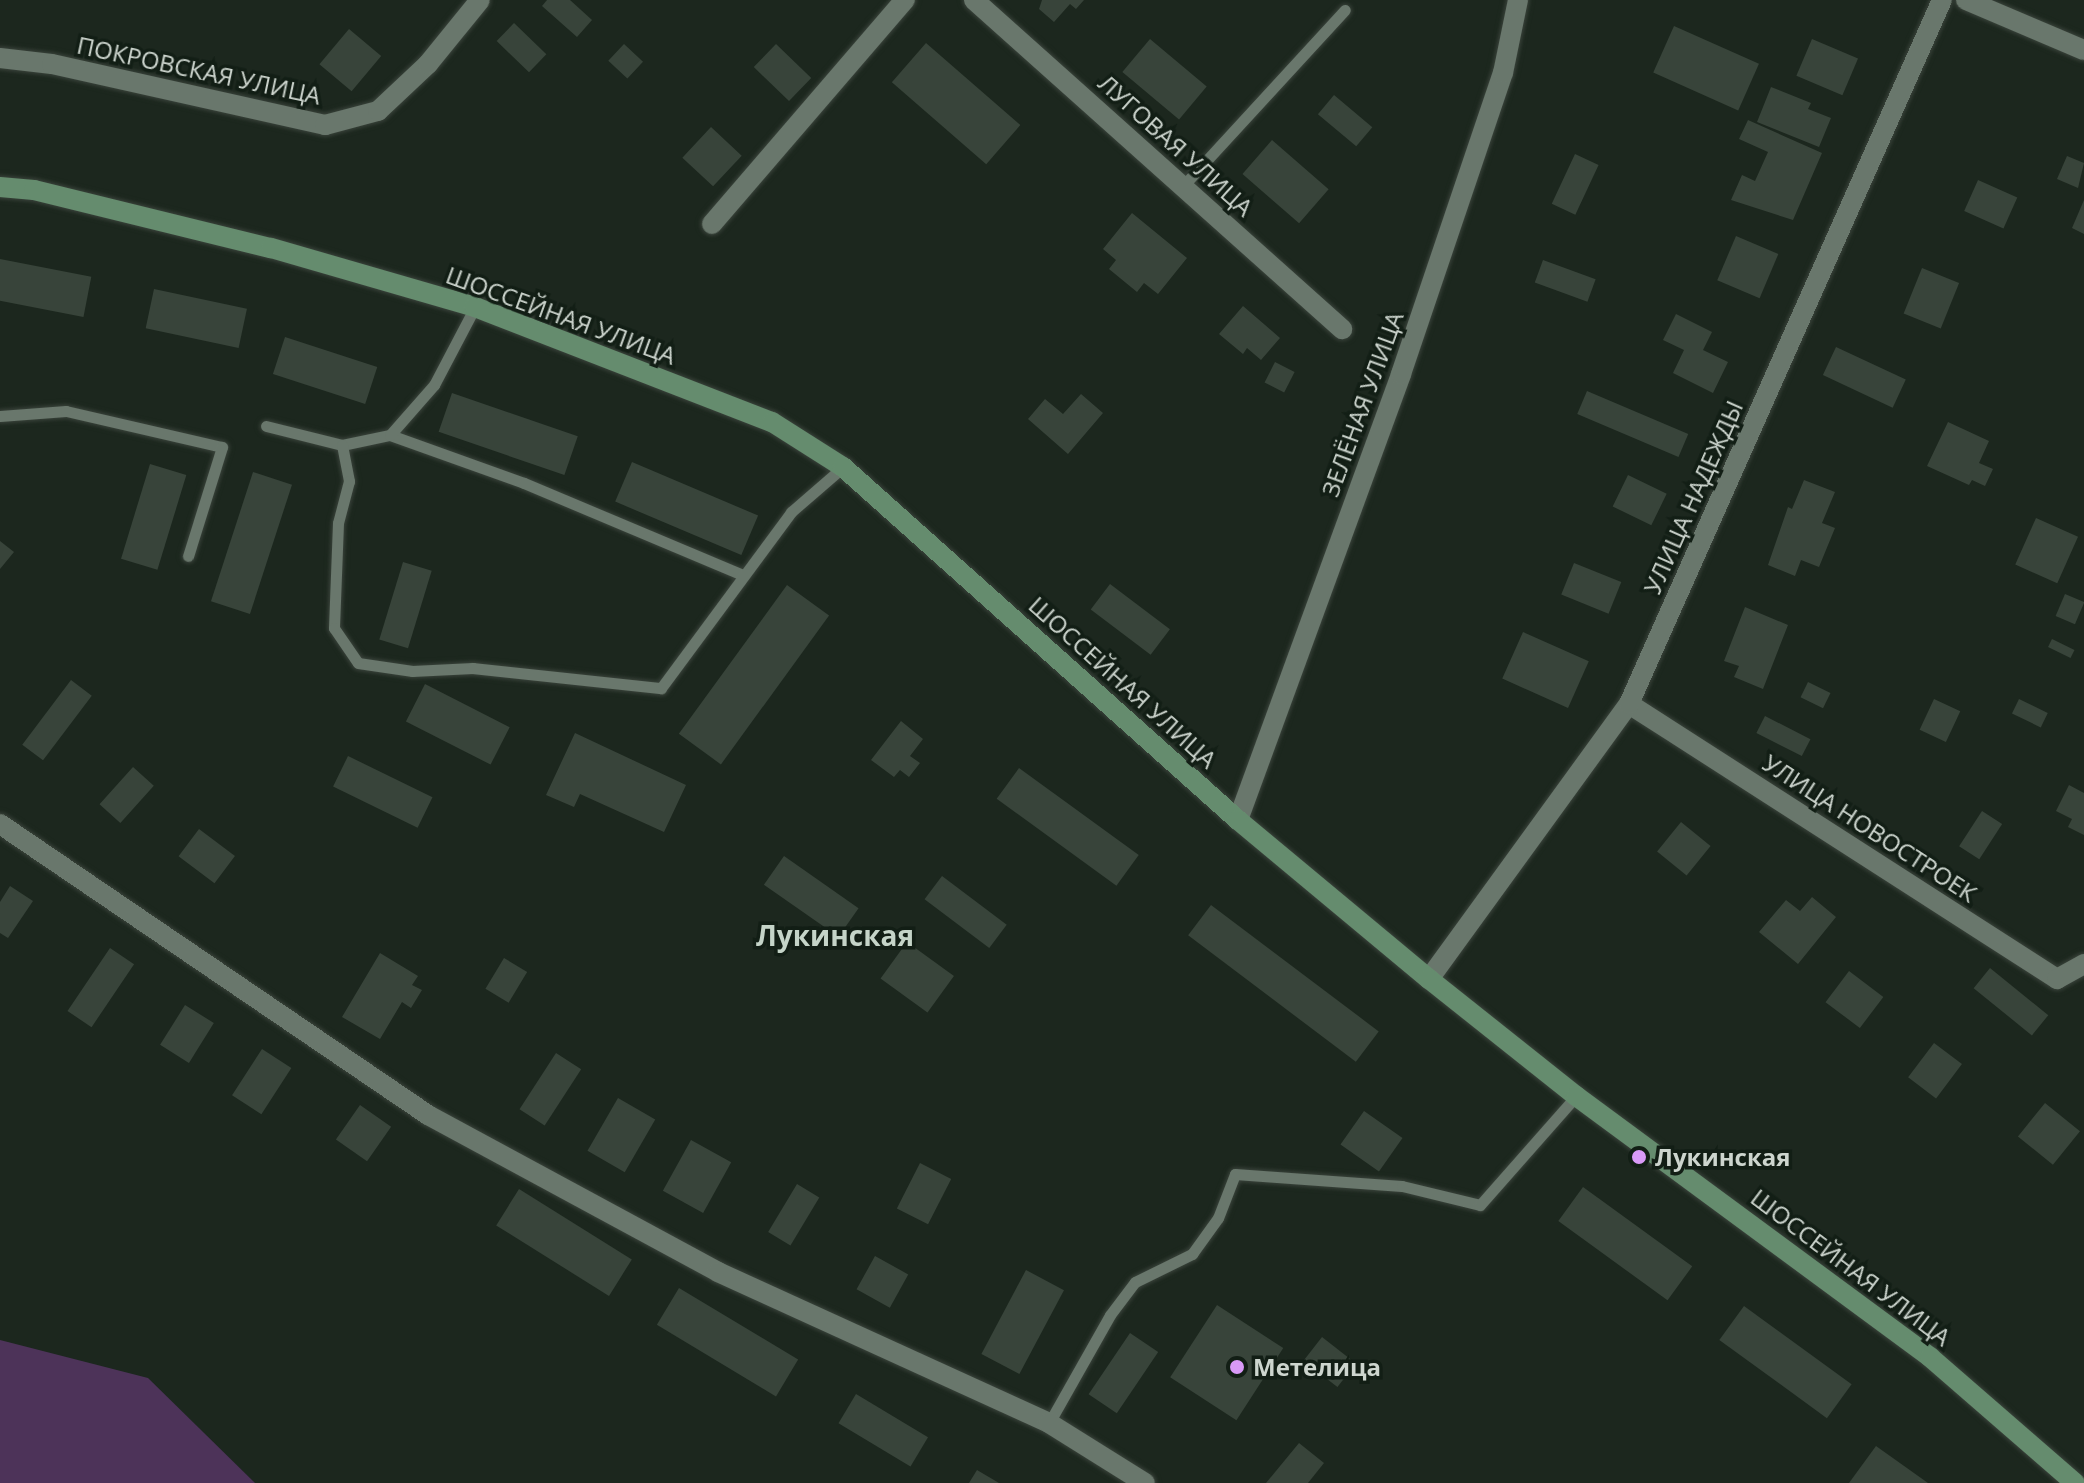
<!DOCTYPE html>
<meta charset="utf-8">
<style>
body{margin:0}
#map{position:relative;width:2084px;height:1483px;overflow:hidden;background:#1c271e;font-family:"Open Sans",sans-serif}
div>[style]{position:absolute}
.green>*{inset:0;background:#4d3359}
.building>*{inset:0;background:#38443a;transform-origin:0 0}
.roads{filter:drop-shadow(0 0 2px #3a433b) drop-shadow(0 0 2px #3a433b)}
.service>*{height:11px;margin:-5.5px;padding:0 5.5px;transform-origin:5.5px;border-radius:5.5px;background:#69776c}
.minor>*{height:20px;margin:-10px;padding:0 10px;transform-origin:10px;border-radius:10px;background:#69776c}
.secondary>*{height:20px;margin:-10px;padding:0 10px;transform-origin:10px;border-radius:10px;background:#658c6e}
.dots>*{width:22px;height:22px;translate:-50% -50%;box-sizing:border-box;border:4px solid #121e15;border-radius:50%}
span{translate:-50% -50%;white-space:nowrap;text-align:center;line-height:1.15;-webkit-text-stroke:7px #121e15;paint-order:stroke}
.street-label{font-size:24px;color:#cdd5ce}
.poi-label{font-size:24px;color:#cdd5ce;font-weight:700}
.left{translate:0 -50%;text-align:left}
.quarter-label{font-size:28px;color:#c5d4c8;font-weight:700}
</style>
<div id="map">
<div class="green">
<i style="clip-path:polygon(0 1340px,148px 1378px,255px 1483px,0 1483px)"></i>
</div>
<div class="building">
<i style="clip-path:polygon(547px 0,570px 0,592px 20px,577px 37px,542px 6px)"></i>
<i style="clip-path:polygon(1042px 0,1084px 0,1076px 9px,1070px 4px,1054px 22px,1039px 9px)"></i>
<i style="left:514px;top:23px;width:45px;height:25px;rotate:44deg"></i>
<i style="left:1674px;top:26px;width:93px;height:51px;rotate:24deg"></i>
<i style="left:349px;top:29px;width:42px;height:46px;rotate:40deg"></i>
<i style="left:1150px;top:39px;width:74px;height:43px;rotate:40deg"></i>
<i style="left:1812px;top:39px;width:50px;height:40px;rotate:23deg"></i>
<i style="left:926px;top:43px;width:125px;height:52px;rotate:41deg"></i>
<i style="left:624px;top:44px;width:26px;height:23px;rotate:43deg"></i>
<i style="left:776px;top:44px;width:49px;height:32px;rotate:44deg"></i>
<i style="clip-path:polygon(1771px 87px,1811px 103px,1808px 109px,1831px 118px,1819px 147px,1757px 122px)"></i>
<i style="left:1334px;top:95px;width:50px;height:25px;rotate:40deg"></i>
<i style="clip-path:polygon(1748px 120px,1822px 153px,1793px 220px,1731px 200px,1742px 175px,1755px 181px,1768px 152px,1739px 139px)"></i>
<i style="left:711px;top:127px;width:42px;height:42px;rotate:43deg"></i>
<i style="left:1272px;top:140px;width:75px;height:45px;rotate:41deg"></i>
<i style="left:1575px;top:154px;width:26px;height:55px;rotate:25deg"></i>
<i style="clip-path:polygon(2067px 156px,2084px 163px,2078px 188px,2057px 179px)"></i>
<i style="left:1978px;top:180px;width:43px;height:34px;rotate:24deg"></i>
<i style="clip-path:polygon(2084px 200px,2084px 234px,2072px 228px)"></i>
<i style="clip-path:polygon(1132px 213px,1187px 258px,1158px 294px,1144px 283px,1137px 292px,1109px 269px,1116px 260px,1103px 249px)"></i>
<i style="left:1736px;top:236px;width:46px;height:48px;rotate:23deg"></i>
<i style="left:0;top:259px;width:93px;height:41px;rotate:11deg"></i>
<i style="left:1543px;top:260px;width:56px;height:24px;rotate:20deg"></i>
<i style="left:1922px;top:268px;width:40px;height:49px;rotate:22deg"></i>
<i style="left:154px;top:289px;width:95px;height:40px;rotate:12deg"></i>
<i style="clip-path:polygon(1243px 306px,1280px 338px,1261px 360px,1247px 348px,1243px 354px,1219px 334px)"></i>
<i style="clip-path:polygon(1676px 314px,1712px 332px,1703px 350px,1728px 362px,1713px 393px,1673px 373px,1684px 350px,1663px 340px)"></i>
<i style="left:285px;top:337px;width:97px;height:39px;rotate:18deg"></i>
<i style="left:1836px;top:347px;width:77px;height:31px;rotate:25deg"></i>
<i style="left:1275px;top:362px;width:22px;height:23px;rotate:27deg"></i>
<i style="left:1587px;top:391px;width:110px;height:25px;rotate:23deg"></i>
<i style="left:452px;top:393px;width:133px;height:41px;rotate:19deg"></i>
<i style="clip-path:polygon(1081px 394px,1103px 413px,1068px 454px,1028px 419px,1045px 399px,1063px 414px)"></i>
<i style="clip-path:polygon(1948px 422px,1989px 441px,1979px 463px,1993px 469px,1985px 486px,1972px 480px,1969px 485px,1927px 466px)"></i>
<i style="left:632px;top:462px;width:137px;height:43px;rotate:23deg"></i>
<i style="left:150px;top:464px;width:38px;height:99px;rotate:17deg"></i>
<i style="left:253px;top:472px;width:41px;height:136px;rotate:18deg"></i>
<i style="left:1628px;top:475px;width:43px;height:35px;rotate:26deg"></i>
<i style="clip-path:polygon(1804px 480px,1835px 492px,1822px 523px,1835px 528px,1819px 567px,1801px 560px,1795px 576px,1768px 565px,1788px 507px,1792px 509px)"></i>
<i style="left:2036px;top:518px;width:46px;height:51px;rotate:24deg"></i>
<i style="clip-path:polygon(0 541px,14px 552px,0 569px)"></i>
<i style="left:403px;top:562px;width:30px;height:81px;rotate:17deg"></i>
<i style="left:1574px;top:563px;width:51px;height:34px;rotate:22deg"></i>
<i style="left:1110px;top:584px;width:75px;height:32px;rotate:37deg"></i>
<i style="left:787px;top:585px;width:52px;height:184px;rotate:36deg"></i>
<i style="left:2065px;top:594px;width:21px;height:24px;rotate:23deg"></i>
<i style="clip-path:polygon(1745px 607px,1788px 625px,1763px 689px,1734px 677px,1739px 666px,1724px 661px)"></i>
<i style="left:1523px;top:632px;width:72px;height:51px;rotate:24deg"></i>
<i style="left:2052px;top:639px;width:25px;height:9px;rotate:26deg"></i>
<i style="left:71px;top:680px;width:26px;height:81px;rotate:37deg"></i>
<i style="left:1808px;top:682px;width:25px;height:17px;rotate:26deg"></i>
<i style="left:425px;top:684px;width:95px;height:42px;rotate:27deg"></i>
<i style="left:1934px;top:699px;width:29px;height:34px;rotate:25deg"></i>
<i style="left:2019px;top:699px;width:32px;height:16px;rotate:26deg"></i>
<i style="left:1765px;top:716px;width:51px;height:19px;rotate:27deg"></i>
<i style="clip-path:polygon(901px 721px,923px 739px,910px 756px,920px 763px,909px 777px,900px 770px,894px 777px,871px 760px)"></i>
<i style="clip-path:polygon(575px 733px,686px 785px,664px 832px,580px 794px,574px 807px,546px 795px)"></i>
<i style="left:348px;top:756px;width:94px;height:34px;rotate:26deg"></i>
<i style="left:133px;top:767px;width:28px;height:50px;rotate:42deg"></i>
<i style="left:1019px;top:768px;width:148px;height:38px;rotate:36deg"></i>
<i style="clip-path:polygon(2069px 785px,2084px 793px,2084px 835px,2068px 827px,2072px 819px,2056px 811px)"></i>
<i style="left:1982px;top:811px;width:24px;height:42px;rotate:33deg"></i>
<i style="left:1681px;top:822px;width:38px;height:38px;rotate:39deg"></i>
<i style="left:199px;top:829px;width:45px;height:34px;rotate:37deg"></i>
<i style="left:784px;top:856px;width:91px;height:35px;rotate:35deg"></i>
<i style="left:942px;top:876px;width:81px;height:29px;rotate:37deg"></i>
<i style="clip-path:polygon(10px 886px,33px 901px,8px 938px,0 933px,0 902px)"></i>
<i style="clip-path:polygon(1812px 897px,1836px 917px,1798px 964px,1759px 932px,1786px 900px,1800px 911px)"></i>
<i style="left:1211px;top:905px;width:210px;height:38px;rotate:37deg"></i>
<i style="left:907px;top:942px;width:58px;height:45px;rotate:36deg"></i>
<i style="left:110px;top:948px;width:29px;height:76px;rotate:34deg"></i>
<i style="clip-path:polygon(380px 953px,418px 976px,412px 985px,422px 990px,411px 1008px,402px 1002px,380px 1039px,342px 1017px)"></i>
<i style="left:504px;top:958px;width:27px;height:36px;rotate:31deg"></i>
<i style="left:1990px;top:968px;width:75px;height:26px;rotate:39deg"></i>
<i style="left:1849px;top:971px;width:43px;height:39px;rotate:37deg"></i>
<i style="left:185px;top:1005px;width:34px;height:47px;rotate:32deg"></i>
<i style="left:1934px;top:1043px;width:35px;height:43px;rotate:37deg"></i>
<i style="left:262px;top:1049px;width:35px;height:55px;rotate:33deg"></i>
<i style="left:556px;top:1053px;width:30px;height:67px;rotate:33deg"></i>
<i style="left:618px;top:1098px;width:43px;height:61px;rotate:30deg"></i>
<i style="left:2045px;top:1103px;width:45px;height:43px;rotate:39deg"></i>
<i style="left:360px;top:1105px;width:38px;height:42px;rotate:35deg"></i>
<i style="left:1364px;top:1111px;width:47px;height:41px;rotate:35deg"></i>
<i style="left:691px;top:1140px;width:46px;height:58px;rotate:29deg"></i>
<i style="left:920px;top:1163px;width:35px;height:51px;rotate:27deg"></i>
<i style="left:797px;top:1184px;width:26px;height:56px;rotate:31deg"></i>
<i style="left:1583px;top:1187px;width:135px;height:42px;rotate:36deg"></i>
<i style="left:519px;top:1189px;width:133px;height:43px;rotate:32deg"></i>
<i style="left:875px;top:1256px;width:38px;height:38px;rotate:29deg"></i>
<i style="left:1026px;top:1270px;width:43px;height:95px;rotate:28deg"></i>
<i style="left:679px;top:1288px;width:139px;height:43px;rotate:31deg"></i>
<i style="left:1217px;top:1305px;width:79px;height:86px;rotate:33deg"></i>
<i style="left:1744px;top:1306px;width:133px;height:42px;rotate:36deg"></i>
<i style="left:1130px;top:1333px;width:34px;height:74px;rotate:34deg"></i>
<i style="left:1322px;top:1337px;width:43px;height:30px;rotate:38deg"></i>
<i style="left:856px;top:1394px;width:84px;height:34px;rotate:31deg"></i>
<i style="clip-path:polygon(1299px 1443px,1324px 1463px,1308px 1483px,1266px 1483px)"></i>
<i style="clip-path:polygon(1876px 1446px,1928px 1483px,1849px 1483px)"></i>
<i style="clip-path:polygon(977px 1470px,999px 1483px,969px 1483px)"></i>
</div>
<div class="roads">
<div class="service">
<i style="left:1183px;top:186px;width:239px;rotate:-47.4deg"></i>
<i style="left:0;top:416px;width:66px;rotate:-4.3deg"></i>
<i style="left:66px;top:411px;width:160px;rotate:13deg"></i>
<i style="left:222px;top:447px;width:114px;rotate:107.3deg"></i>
<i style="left:266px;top:426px;width:78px;rotate:14deg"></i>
<i style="left:342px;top:445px;width:49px;rotate:-11.8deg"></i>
<i style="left:390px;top:435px;width:142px;rotate:19.7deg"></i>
<i style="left:524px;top:483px;width:238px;rotate:22.8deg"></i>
<i style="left:390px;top:435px;width:67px;rotate:-48.7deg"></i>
<i style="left:434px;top:385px;width:88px;rotate:-62.3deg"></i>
<i style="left:342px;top:445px;width:37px;rotate:79deg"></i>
<i style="left:349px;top:481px;width:43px;rotate:104.7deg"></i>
<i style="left:338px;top:523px;width:105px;rotate:92.2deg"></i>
<i style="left:334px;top:628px;width:42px;rotate:55.6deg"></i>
<i style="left:358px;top:663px;width:55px;rotate:8.4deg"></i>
<i style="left:412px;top:671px;width:61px;rotate:-2.8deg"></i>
<i style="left:473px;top:668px;width:189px;rotate:6.1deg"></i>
<i style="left:661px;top:688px;width:219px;rotate:-53.5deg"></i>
<i style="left:791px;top:512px;width:69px;rotate:-40.9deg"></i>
<i style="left:1049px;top:1423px;width:124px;rotate:-60.5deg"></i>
<i style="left:1110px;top:1315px;width:41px;rotate:-52.9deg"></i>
<i style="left:1135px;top:1282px;width:64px;rotate:-26.2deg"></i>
<i style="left:1192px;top:1254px;width:44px;rotate:-54.2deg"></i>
<i style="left:1218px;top:1218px;width:47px;rotate:-68.9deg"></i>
<i style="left:1235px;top:1174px;width:167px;rotate:4.1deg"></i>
<i style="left:1402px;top:1186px;width:80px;rotate:13.7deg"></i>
<i style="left:1480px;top:1205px;width:145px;rotate:-48.6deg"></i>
</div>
<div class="minor">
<i style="left:974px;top:0;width:494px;rotate:41.8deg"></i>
<i style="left:1966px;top:0;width:128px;rotate:23deg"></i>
<i style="left:0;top:58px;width:52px;rotate:6.6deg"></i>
<i style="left:52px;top:64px;width:280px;rotate:12.6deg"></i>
<i style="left:325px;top:125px;width:55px;rotate:-14.8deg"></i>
<i style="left:378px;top:111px;width:69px;rotate:-43.2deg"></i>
<i style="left:428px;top:64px;width:82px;rotate:-50.9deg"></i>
<i style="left:712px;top:224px;width:296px;rotate:-49.3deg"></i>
<i style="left:1629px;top:704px;width:509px;rotate:32.72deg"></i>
<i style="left:2057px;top:979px;width:31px;rotate:-29deg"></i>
<i style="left:1238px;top:820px;width:475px;rotate:-69.9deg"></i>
<i style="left:1401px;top:374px;width:318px;rotate:-71.3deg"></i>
<i style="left:1503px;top:73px;width:75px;rotate:-78.4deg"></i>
<i style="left:0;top:824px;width:518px;rotate:34.21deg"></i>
<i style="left:428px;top:1115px;width:330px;rotate:28.4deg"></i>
<i style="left:718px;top:1272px;width:364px;rotate:24.5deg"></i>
<i style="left:1049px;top:1423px;width:113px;rotate:32deg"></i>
<i style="left:1429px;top:979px;width:340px;rotate:-54deg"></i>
<i style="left:1629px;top:704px;width:770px;rotate:-66.03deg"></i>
</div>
<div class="secondary">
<i style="left:0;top:187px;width:34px;rotate:5deg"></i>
<i style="left:34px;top:190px;width:244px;rotate:13.8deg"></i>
<i style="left:271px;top:248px;width:212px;rotate:16.1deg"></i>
<i style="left:475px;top:307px;width:318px;rotate:21.2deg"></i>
<i style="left:772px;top:422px;width:84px;rotate:32.4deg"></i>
<i style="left:843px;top:467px;width:530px;rotate:41.79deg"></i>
<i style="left:1238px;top:820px;width:249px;rotate:39.8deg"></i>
<i style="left:1429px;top:979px;width:188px;rotate:38.5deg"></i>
<i style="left:1576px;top:1096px;width:440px;rotate:36.4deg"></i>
<i style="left:1930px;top:1357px;width:192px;rotate:41deg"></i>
</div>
</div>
<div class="dots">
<i style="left:1639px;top:1157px;background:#d99af7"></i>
<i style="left:1237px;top:1367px;background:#d99af7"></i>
</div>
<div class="street-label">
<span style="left:199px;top:70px;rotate:12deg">ПОКРОВСКАЯ УЛИЦА</span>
<span style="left:1176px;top:145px;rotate:42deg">ЛУГОВАЯ УЛИЦА</span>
<span style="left:561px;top:315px;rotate:20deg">ШОССЕЙНАЯ УЛИЦА</span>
<span style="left:1362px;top:404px;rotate:-70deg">ЗЕЛЁНАЯ УЛИЦА</span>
<span style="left:1693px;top:497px;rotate:-66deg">УЛИЦА НАДЕЖДЫ</span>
<span style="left:1123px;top:682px;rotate:42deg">ШОССЕЙНАЯ УЛИЦА</span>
<span style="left:1870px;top:828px;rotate:33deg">УЛИЦА НОВОСТРОЕК</span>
<span style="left:1851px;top:1267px;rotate:37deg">ШОССЕЙНАЯ УЛИЦА</span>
</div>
<div class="poi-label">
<span class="left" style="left:1655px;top:1157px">Лукинская</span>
<span class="left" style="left:1253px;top:1367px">Метелица</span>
</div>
<div class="quarter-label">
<span style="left:835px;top:935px">Лукинская</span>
</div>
</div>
